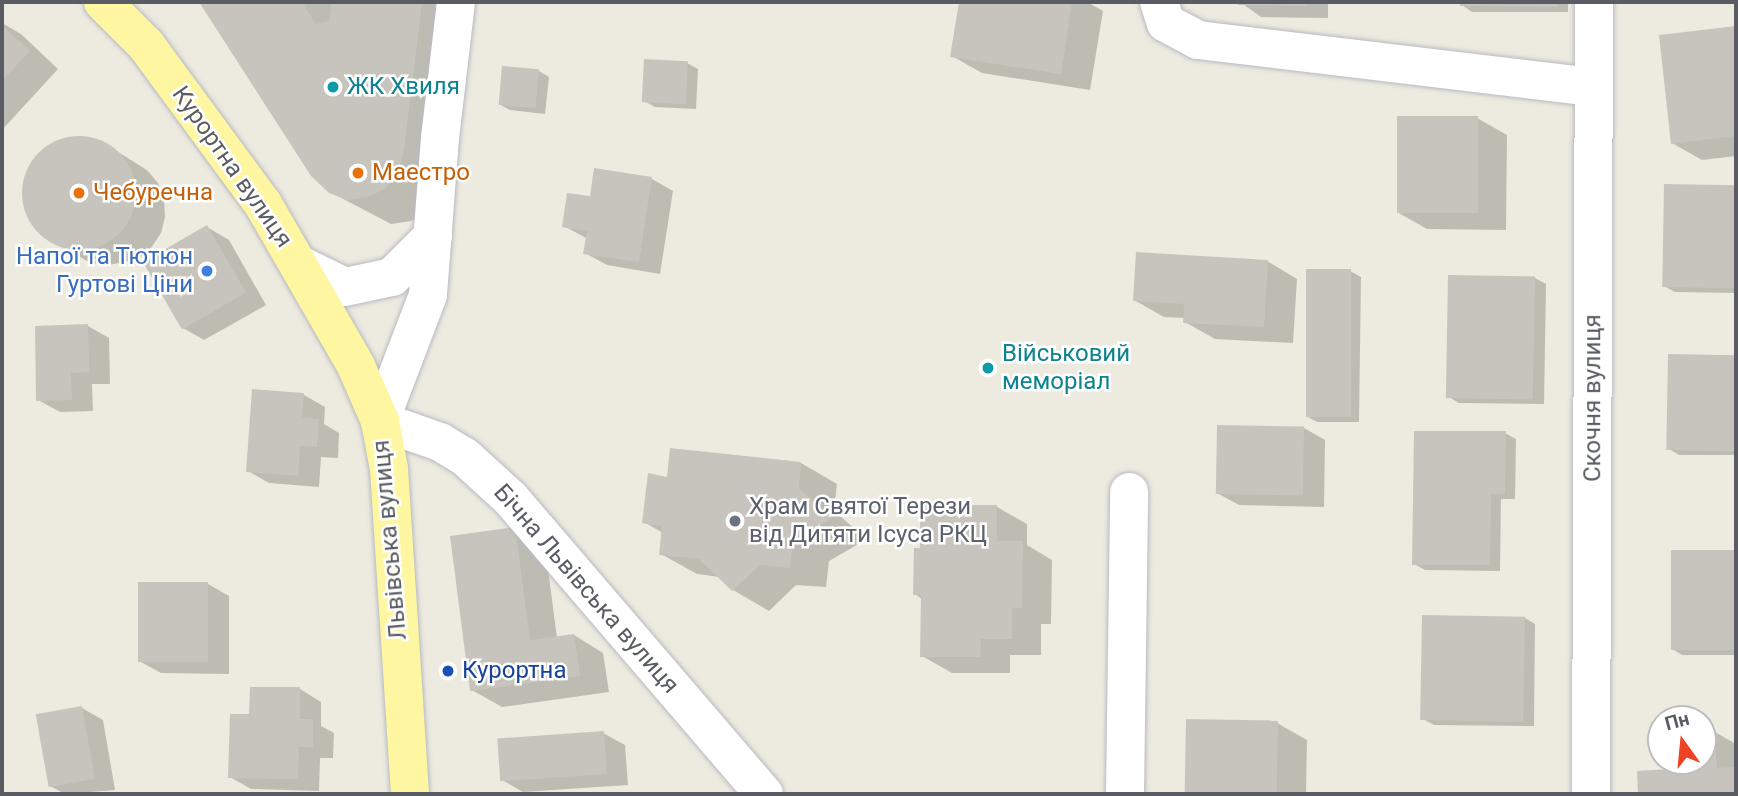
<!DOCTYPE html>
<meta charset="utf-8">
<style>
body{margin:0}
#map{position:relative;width:1738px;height:796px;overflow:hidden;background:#edebe0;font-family:Roboto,sans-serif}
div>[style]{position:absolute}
.shadow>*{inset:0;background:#0003}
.building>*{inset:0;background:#c7c4bd;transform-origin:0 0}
.round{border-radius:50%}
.roads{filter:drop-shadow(0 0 2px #b8bac0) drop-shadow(0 0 2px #b8bac0)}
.minor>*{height:38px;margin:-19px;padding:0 19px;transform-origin:19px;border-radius:19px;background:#fff}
.major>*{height:38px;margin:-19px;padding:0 19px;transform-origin:19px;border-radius:19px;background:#fff6a2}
.dots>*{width:19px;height:19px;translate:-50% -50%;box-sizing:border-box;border:4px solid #fff;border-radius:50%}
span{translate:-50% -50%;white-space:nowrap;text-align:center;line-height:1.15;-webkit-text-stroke:5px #fff;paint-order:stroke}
.culture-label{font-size:24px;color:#0d838f}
.left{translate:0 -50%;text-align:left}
.street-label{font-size:24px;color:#595c62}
.food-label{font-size:24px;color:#c56008}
.shop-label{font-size:24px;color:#366cbe}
.right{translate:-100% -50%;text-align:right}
.worship-label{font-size:24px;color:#5b616d}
.transit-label{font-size:24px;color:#164399}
.frame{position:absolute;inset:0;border:4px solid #595c62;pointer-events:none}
.north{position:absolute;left:1647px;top:705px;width:70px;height:70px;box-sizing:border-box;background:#fff;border:2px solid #bdbec0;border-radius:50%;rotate:345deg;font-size:19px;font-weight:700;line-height:28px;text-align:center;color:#595c62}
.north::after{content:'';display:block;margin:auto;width:24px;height:32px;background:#ef4123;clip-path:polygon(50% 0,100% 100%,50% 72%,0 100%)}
</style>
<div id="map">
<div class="shadow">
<i style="clip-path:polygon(201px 2px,436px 2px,435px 7px,465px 25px,428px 213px,411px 221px,391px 224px,330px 192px,312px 175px)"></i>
<i style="clip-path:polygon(961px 2px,1087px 2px,1103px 11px,1090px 90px,982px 73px,952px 56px)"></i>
<i style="clip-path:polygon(1240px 2px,1328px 2px,1328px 18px,1261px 17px)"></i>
<i style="clip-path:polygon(1462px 2px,1568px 2px,1568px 12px,1472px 12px,1462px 5px)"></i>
<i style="clip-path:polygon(2px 23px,21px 34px,58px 69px,2px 130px)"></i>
<i style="clip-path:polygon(1736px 28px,1736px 156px,1702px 160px,1672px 143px,1661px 37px)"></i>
<i style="clip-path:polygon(687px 63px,698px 69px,696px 109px,655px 107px,644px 101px)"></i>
<i style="clip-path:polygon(539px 71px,549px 77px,545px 114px,510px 110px,499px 104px)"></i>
<i style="clip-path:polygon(1477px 118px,1507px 135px,1506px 230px,1427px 229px,1397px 212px)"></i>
<i style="clip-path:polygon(67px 139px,102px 142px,147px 170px,158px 183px,164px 200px,165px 217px,161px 233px,151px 248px,138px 259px,104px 266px,87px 261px,42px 234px,31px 221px,25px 204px,24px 187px,28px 171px,38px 156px,51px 145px)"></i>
<i style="clip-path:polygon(596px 170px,652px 179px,673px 191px,660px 274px,607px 265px,585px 253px,588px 239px,564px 226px,591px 198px)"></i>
<i style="clip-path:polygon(1666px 186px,1736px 187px,1736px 293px,1675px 292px,1664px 286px)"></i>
<i style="clip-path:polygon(207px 227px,229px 240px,266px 305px,204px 340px,183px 328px)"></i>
<i style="clip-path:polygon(1267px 261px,1297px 279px,1293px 343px,1215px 339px,1185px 322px,1185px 318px,1164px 317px,1134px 300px)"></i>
<i style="clip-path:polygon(1350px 271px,1361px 277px,1359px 422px,1317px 422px,1306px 416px)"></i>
<i style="clip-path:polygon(1450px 277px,1535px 278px,1546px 284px,1544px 404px,1459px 403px,1449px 397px)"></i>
<i style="clip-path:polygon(88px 326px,109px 338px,110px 384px,92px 384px,93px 411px,60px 412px,38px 400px)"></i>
<i style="clip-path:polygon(1670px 356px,1736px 356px,1736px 455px,1679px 455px,1669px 449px)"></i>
<i style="clip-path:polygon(304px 395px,325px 407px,324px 424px,339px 433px,338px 458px,321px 457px,319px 487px,269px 483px,248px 471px)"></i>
<i style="clip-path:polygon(1304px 428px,1325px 440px,1324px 507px,1239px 505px,1217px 493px)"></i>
<i style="clip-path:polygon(1505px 433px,1516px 439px,1515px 499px,1501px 499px,1500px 571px,1425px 570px,1414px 564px)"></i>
<i style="clip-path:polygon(671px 450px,801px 463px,837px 484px,834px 511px,867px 539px,829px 561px,826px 587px,796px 585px,769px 611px,733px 590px,720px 577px,697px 574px,661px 554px,663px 533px,644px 522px,669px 479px)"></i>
<i style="clip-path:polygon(997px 507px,1027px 524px,1027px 545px,1052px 560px,1051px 624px,1041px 624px,1041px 655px,1010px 655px,1010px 673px,952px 673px,922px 656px,922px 599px,915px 594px,921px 550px)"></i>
<i style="clip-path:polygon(515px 529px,545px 546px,557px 638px,574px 635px,603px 653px,609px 692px,502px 707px,472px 690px)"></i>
<i style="clip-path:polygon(1673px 552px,1736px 552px,1736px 655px,1682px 655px,1672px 649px)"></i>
<i style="clip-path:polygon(208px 584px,229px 596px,229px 674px,161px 673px,139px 661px)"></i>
<i style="clip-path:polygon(1525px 618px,1535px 624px,1534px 726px,1434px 725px,1423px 719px)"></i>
<i style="clip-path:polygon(300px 689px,321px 702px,321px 726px,334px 733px,333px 758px,320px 758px,319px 791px,251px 789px,230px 777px,251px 716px)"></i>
<i style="clip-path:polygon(82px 708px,103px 720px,115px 790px,65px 794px,50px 786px)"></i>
<i style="clip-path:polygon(1188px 721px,1277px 723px,1307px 740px,1306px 794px,1186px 794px)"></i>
<i style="clip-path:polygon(1703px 731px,1713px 731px,1736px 744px,1736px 794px,1640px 794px,1639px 773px,1672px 771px,1671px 761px,1703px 761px)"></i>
<i style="clip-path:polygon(603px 733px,625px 745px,628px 785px,523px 792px,502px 780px)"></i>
</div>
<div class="building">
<i style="clip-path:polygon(199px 2px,302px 2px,316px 24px,329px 21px,332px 2px,422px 2px,404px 150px,398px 173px,385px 189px,368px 197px,347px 200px,329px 193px,311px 176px)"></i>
<i style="clip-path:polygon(959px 2px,1072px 2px,1061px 74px,950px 57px)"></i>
<i style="clip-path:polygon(1238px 2px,1307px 2px,1307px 6px,1238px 5px)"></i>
<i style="clip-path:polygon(1460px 2px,1558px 2px,1558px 7px,1460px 6px)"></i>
<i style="clip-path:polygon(2px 25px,30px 51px,2px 81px)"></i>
<i style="clip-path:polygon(1736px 26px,1736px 136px,1671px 144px,1659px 35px)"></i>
<i style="left:644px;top:59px;width:44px;height:43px;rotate:3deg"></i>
<i style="left:502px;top:66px;width:37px;height:39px;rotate:5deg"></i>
<i style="left:1397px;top:116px;width:81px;height:97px"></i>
<i class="round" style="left:22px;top:136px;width:114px;height:114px"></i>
<i style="clip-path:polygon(594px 168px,652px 177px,639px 262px,583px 254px,587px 231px,562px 227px,567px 193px,590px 196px)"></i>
<i style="left:1664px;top:184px;width:72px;height:103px;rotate:1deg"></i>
<i style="left:207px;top:225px;width:78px;height:74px;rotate:60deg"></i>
<i style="clip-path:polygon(1136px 252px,1268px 260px,1264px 327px,1183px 323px,1184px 304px,1133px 301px)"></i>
<i style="left:1306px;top:269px;width:45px;height:148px"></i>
<i style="left:1448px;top:275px;width:87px;height:123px;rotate:1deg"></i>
<i style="clip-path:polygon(88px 324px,89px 372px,71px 373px,72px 400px,36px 401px,35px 326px)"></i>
<i style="left:1668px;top:354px;width:68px;height:96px;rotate:1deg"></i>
<i style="clip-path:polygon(252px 389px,304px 393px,302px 417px,319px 419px,317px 447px,300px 446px,298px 476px,246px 472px)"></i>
<i style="left:1217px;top:425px;width:87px;height:69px;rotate:1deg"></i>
<i style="clip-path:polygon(1414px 431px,1506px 431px,1505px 494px,1491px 494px,1490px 565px,1412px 565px)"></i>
<i style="clip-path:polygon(670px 448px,801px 462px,799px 488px,832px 518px,793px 541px,790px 568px,760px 565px,732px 591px,699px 559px,659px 555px,662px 526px,642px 523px,648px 473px,667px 477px)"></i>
<i style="clip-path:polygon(920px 505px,997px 505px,997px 541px,1023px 541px,1022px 608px,1012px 608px,1012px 639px,981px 639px,980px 657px,920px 657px,921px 595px,913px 595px,914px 548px,920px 548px)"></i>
<i style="clip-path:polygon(515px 527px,530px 640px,574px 634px,580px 676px,470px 691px,450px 536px)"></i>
<i style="left:1671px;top:550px;width:65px;height:100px"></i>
<i style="left:138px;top:582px;width:70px;height:80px"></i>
<i style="left:1422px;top:615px;width:103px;height:105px;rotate:1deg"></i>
<i style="clip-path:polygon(250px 687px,300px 687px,300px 719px,313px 719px,313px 747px,299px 747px,298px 779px,228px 778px,230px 714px,249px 714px)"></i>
<i style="left:82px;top:706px;width:74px;height:47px;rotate:80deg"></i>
<i style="left:1186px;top:719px;width:92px;height:75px;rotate:1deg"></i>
<i style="clip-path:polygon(1703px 729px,1714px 729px,1717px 768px,1736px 767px,1736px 794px,1638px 794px,1637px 771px,1670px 769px,1669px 761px,1703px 761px)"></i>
<i style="left:604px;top:731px;width:43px;height:107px;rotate:86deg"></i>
</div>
<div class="roads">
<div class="minor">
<i style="left:456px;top:2px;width:137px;rotate:96.7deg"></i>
<i style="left:440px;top:138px;width:157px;rotate:94.4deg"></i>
<i style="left:428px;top:295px;width:135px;rotate:110.9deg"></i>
<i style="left:380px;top:421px;width:64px;rotate:19.3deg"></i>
<i style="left:440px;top:442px;width:29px;rotate:31deg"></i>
<i style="left:465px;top:457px;width:62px;rotate:42.4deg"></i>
<i style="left:511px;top:499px;width:389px;rotate:49.4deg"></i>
<i style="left:1159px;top:2px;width:22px;rotate:72deg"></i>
<i style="left:1166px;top:23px;width:36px;rotate:28deg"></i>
<i style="left:1198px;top:40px;width:398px;rotate:6.8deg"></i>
<i style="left:298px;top:264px;width:52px;rotate:26.1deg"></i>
<i style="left:345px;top:287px;width:48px;rotate:-12deg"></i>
<i style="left:392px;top:277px;width:58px;rotate:-45deg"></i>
<i style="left:1125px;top:794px;width:302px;rotate:-89.2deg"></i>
<i style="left:1591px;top:794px;width:792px;rotate:-89.78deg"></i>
</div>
<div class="major">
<i style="left:103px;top:2px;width:61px;rotate:45deg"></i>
<i style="left:146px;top:45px;width:197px;rotate:53.7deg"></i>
<i style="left:263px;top:204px;width:187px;rotate:60.1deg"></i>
<i style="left:356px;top:366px;width:60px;rotate:66.4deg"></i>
<i style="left:380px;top:421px;width:49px;rotate:79.4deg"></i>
<i style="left:389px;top:469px;width:326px;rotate:86.3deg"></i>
</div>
</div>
<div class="dots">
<i style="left:333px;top:87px;background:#0f9aa8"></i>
<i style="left:358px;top:173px;background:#e8710a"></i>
<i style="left:79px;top:193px;background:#e8710a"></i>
<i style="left:207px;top:271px;background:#3f7fe0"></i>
<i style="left:988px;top:368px;background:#0f9aa8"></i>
<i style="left:735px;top:521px;background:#6b7280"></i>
<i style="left:448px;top:671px;background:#1a4fb4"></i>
</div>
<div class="culture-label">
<span class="left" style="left:347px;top:87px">ЖК Хвиля</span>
<span class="left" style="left:1002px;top:368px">Військовий<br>меморіал</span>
</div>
<div class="street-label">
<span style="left:232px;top:167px;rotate:55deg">Курортна вулиця</span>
<span style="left:1593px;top:398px;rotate:-90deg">Скочня вулиця</span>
<span style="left:390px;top:540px;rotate:-95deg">Львівська вулиця</span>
<span style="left:586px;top:589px;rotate:49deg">Бічна Львівська вулиця</span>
</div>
<div class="food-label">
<span class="left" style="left:372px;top:173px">Маестро</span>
<span class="left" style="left:93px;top:193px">Чебуречна</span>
</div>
<div class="shop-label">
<span class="right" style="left:193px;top:271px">Напої та Тютюн<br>Гуртові Ціни</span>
</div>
<div class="worship-label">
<span class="left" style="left:749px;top:521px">Храм Святої Терези<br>від Дитяти Ісуса РКЦ</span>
</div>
<div class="transit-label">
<span class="left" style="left:462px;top:671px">Курортна</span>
</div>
<div class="frame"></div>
<div class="north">Пн</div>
</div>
